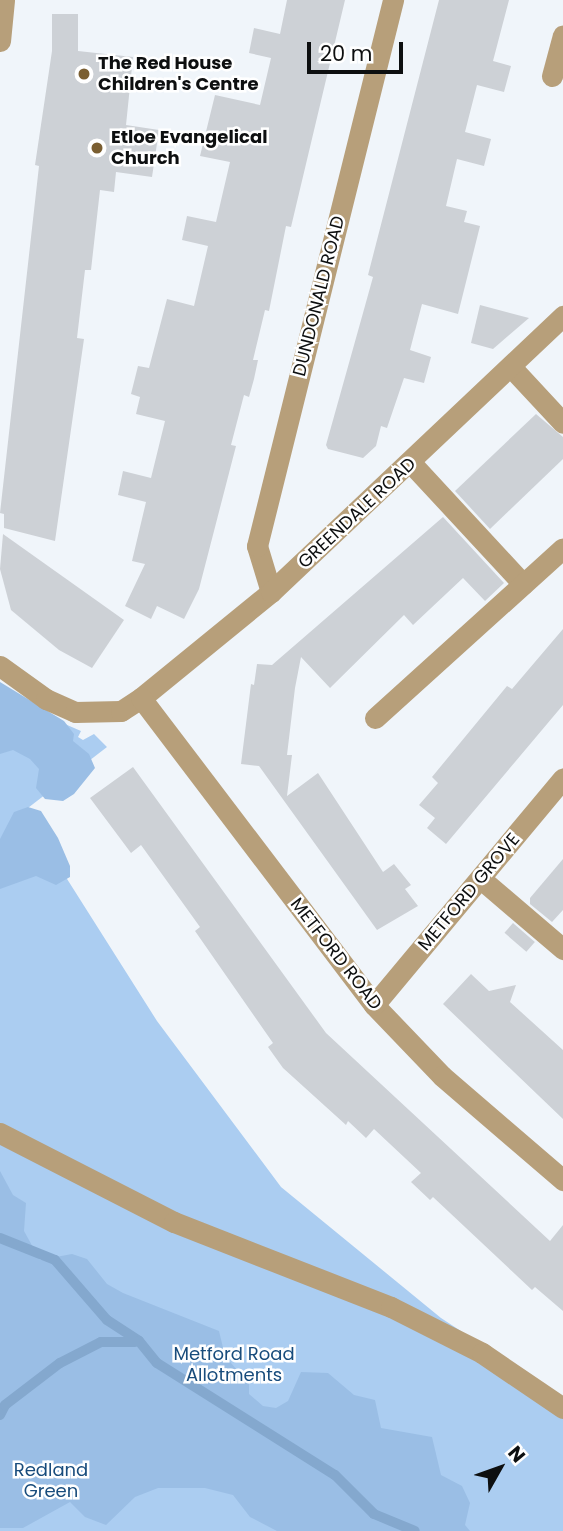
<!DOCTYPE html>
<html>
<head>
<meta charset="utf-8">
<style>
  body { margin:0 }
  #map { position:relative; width:563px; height:1531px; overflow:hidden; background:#f0f5fa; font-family:Poppins,sans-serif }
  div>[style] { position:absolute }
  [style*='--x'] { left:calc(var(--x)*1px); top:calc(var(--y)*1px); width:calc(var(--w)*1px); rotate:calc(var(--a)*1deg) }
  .green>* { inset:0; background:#abcdf1 }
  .forest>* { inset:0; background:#9abee5 }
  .stream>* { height:10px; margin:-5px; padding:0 5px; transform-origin:5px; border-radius:5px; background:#84a8ce }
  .building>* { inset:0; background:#cdd1d6; transform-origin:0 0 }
  .minor>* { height:21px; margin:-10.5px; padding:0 10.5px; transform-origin:10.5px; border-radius:10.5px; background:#b79f7a }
  .dots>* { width:19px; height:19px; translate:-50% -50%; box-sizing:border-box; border:4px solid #fff; border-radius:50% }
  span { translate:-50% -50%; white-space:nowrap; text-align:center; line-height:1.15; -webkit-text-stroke:5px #fff; paint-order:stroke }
  .poi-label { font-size:18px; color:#0d0f10; font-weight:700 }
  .left { translate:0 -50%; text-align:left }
  .street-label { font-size:18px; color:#0d0f10 }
  .park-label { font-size:18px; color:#184c7c }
  .north { position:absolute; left:465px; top:1433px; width:70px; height:70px; -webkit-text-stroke:5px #fff; paint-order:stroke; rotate:50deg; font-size:19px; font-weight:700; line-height:28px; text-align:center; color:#0d0f10 }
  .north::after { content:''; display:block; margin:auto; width:24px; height:32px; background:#0d0f10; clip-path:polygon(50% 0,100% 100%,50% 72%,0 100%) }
  .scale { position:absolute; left:307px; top:42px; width:96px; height:32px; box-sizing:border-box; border:4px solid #0d0f10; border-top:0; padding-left:9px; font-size:21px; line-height:24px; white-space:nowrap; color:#0d0f10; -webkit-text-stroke:5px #fff; paint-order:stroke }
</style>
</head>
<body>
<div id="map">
  <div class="green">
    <div style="clip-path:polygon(0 696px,81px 731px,78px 737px,83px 740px,94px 734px,107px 747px,24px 811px,157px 1021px,281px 1187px,441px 1318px,563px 1398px,563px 1531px,0 1531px)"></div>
  </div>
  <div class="forest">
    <div style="clip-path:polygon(0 682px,64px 721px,74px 734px,73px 741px,89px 754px,95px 768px,74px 794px,63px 801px,45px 799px,36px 788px,39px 769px,30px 759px,13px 750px,0 754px)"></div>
    <div style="clip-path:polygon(28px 807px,41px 811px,58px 838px,70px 866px,70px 877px,56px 885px,36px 876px,0 889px,0 839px,14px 812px)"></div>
    <div style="clip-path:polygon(0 1171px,13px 1195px,26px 1203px,24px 1231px,40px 1260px,72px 1254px,87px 1259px,107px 1284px,123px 1293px,219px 1331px,225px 1356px,249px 1384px,249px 1394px,263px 1406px,276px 1408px,288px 1401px,301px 1372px,328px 1373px,354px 1395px,375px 1400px,381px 1428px,432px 1437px,441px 1475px,462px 1486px,470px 1503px,465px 1525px,470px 1531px,277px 1531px,250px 1517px,233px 1495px,205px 1488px,158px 1488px,135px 1497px,106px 1525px,85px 1517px,70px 1502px,23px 1528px,0 1528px)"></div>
  </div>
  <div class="stream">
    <div style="--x:0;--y:1238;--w:59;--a:21.8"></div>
    <div style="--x:55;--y:1260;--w:79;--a:49.1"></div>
    <div style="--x:107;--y:1320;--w:38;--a:33"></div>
    <div style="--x:139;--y:1341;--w:28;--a:51"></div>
    <div style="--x:157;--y:1363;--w:210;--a:32.2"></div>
    <div style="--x:335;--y:1475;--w:55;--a:45"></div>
    <div style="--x:374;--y:1514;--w:44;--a:22.5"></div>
    <div style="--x:0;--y:1415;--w:11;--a:-63"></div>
    <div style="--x:5;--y:1405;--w:69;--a:-37.4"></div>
    <div style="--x:60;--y:1363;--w:46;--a:-27.1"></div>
    <div style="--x:101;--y:1342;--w:34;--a:0"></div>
  </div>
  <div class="building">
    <div style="clip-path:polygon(287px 0,345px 0,291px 227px,286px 226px,269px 311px,265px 310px,253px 360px,258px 360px,254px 379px,249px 397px,244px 395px,231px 445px,236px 446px,199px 589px,184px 619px,157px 606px,151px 619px,125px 606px,145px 564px,132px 561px,146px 502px,118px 495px,123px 471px,151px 478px,165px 421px,136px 414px,140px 397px,131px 394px,138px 366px,149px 368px,167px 299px,194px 306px,208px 246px,182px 240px,187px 216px,216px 222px,230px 162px,200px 156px,215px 95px,260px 105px,271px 58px,249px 53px,254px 28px,280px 34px)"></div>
    <div style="clip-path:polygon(439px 0,509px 0,493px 61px,511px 66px,504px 92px,477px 85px,465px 132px,491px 139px,484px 166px,457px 159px,446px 206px,467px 211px,464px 222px,480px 226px,458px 314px,422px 304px,410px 350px,431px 357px,424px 383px,404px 378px,387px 428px,381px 426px,376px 446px,363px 458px,328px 449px,326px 445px,363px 313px,373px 277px,368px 275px)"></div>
    <div style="clip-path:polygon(52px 14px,78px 14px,78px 51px,133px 57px,126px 125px,159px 130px,152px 177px,116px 172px,114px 192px,100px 190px,91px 270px,85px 270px,77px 338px,84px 339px,55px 541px,4px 528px,4px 514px,0 513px,39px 166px,35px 165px,52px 51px)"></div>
    <div style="clip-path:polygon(480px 305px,529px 318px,493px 349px,471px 343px)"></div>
    <div style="clip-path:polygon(536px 414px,563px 437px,563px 459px,490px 529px,455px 491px)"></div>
    <div style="clip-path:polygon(443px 517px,504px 583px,485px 601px,463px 578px,413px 625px,404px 615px,330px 688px,301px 657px,295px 688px,287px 755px,292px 755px,287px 796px,318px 773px,383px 872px,394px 864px,411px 885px,405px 889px,418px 906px,377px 930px,259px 766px,241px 764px,251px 684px,254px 685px,257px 664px,272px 665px)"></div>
    <div style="clip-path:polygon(3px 534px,124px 620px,92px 668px,59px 650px,11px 610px,0 569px)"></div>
    <div style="clip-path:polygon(563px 629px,563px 705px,446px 844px,427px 828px,435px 818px,419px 805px,438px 783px,432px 777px,507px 686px,512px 689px)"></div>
    <div style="clip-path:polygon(133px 767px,326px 1033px,550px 1241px,563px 1225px,563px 1311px,535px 1287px,532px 1290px,433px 1197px,430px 1200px,411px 1182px,421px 1173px,374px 1129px,366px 1138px,348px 1121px,346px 1125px,283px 1068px,268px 1047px,273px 1043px,195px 931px,200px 927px,141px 845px,131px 853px,90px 798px)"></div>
    <div style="clip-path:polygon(563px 859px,563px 910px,552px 922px,530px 904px,530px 898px)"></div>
    <div style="left:513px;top:923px;width:29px;height:13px;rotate:41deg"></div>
    <div style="clip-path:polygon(471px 974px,489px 991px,516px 985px,510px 1002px,563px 1050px,563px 1119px,443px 1004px)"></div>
  </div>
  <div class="minor">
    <div style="--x:0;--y:41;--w:41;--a:-84.4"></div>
    <div style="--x:552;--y:76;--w:42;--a:-75"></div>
    <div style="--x:511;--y:367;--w:76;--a:47.1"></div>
    <div style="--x:411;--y:463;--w:165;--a:47.2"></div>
    <div style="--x:271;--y:592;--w:48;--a:-106.9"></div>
    <div style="--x:257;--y:546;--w:563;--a:-76.01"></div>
    <div style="--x:0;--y:666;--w:57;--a:35.7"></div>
    <div style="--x:46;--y:699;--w:32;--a:24"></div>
    <div style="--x:75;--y:712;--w:46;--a:-1.2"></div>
    <div style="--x:121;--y:711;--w:24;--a:-33"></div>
    <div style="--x:141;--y:698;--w:168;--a:-39.2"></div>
    <div style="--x:271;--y:592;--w:402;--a:-43.4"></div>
    <div style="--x:141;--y:698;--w:385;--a:52.8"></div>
    <div style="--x:374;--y:1005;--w:98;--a:46.2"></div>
    <div style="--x:442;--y:1076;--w:160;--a:40.7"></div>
    <div style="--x:375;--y:718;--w:253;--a:-42.1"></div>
    <div style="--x:481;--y:879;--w:108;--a:40.5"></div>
    <div style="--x:374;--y:1005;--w:295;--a:-50.2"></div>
    <div style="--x:0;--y:1133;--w:195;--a:27.1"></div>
    <div style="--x:174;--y:1222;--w:233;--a:21.4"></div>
    <div style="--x:391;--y:1307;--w:102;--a:26.8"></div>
    <div style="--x:482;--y:1353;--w:98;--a:34.2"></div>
  </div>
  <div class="dots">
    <div style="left:84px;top:74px;background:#7a5e31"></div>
    <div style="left:97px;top:148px;background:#7a5e31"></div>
  </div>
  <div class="poi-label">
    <span class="left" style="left:98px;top:74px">The Red House<br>Children's Centre</span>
    <span class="left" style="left:111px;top:148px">Etloe Evangelical<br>Church</span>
  </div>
  <div class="street-label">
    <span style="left:319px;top:296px;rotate:-76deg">DUNDONALD ROAD</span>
    <span style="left:357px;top:513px;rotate:-43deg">GREENDALE ROAD</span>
    <span style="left:469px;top:892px;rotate:-50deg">METFORD GROVE</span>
    <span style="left:336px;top:954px;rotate:52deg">METFORD ROAD</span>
  </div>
  <div class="park-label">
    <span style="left:234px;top:1365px">Metford Road<br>Allotments</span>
    <span style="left:51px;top:1481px">Redland<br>Green</span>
  </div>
  <div class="north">N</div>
  <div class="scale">20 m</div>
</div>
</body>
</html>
